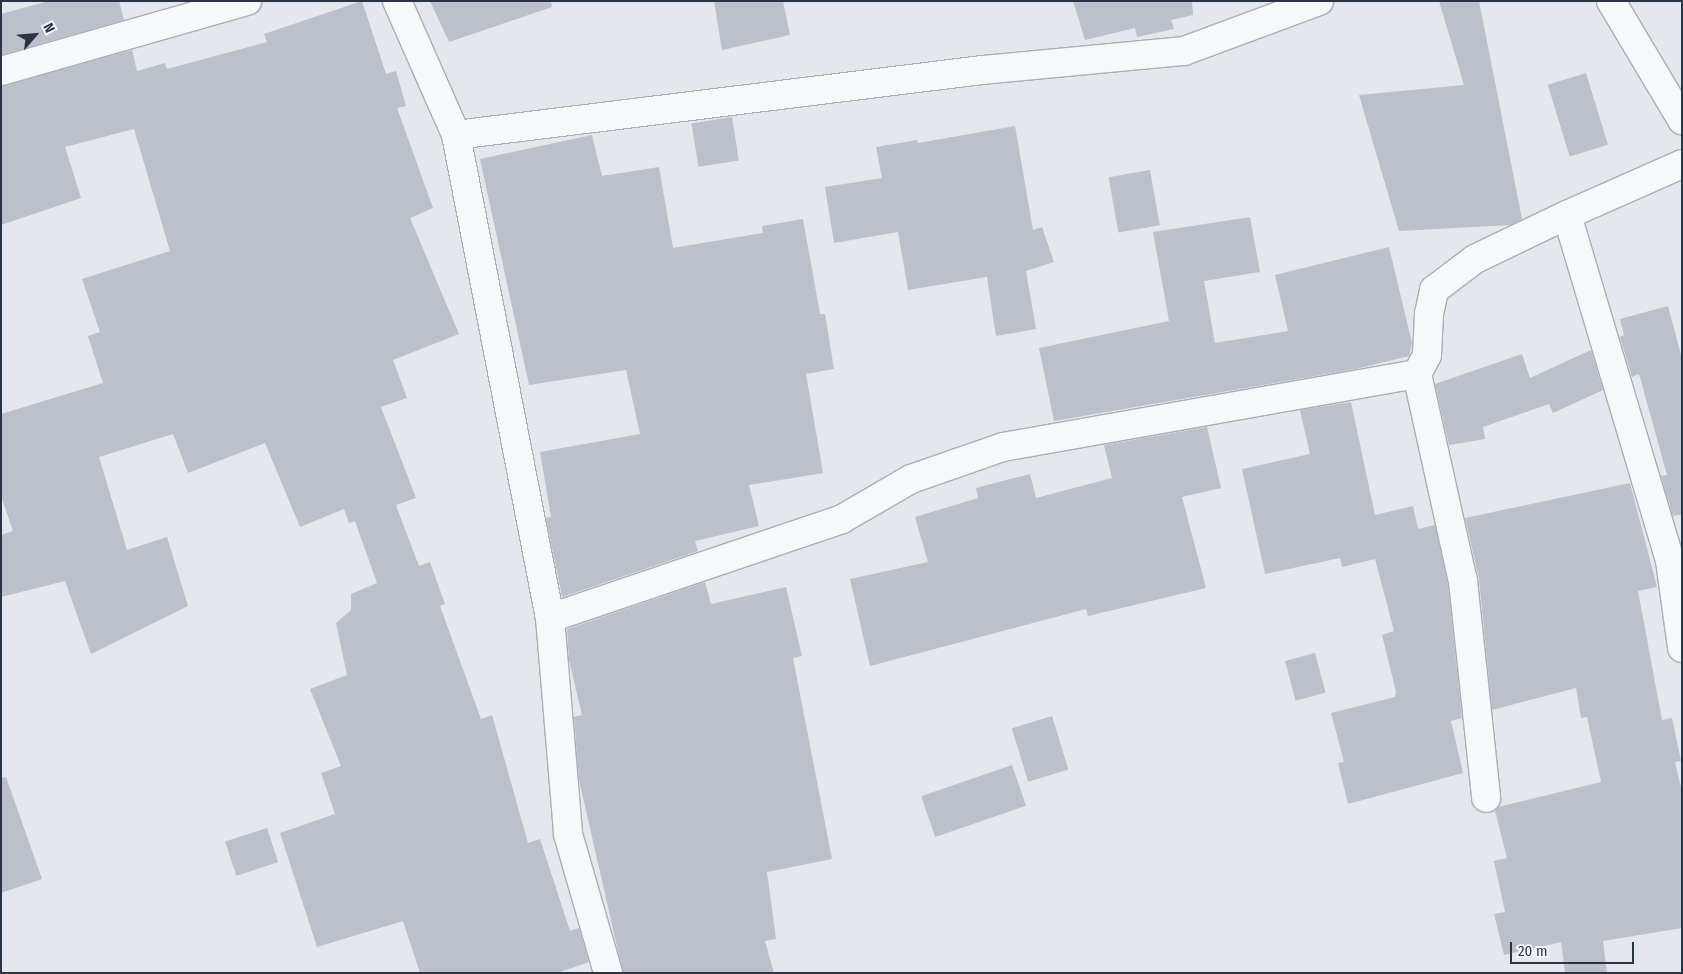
<!DOCTYPE html>
<html>
<head>
<meta charset="utf-8">
<style>
  body { margin:0 }
  #map { position:relative; width:1683px; height:974px; overflow:hidden; background:#e4e7ec; font-family:"Fira Sans Condensed",sans-serif }
  div>[style] { position:absolute }
  [style*='--x'] { left:calc(var(--x)*1px); top:calc(var(--y)*1px); width:calc(var(--w)*1px); rotate:calc(var(--a)*1deg) }
  .building>* { inset:0; background:#bbc0ca; transform-origin:0 0 }
  .roads { filter:drop-shadow(1px 0 #a9aeb7) drop-shadow(-1px 0 #a9aeb7) drop-shadow(0 1px #a9aeb7) drop-shadow(0 -1px #a9aeb7) }
  .street>* { height:28px; margin:-14px; padding:0 14px; transform-origin:14px; border-radius:14px; background:#f7f8fa }
  span { translate:-50% -50%; white-space:nowrap; text-align:center; line-height:1.15; -webkit-text-stroke:4.5px #f4f6f9; paint-order:stroke }
  .frame { position:absolute; inset:0; border:2px solid #2b3445; pointer-events:none }
  .north { position:absolute; left:10px; top:10px; width:50px; height:50px; -webkit-text-stroke:4px #f4f6f9; paint-order:stroke; rotate:63deg; font-size:14px; font-weight:700; line-height:20px; text-align:center; color:#2b3445 }
  .north::after { content:''; display:block; margin:auto; width:18px; height:22px; background:#2b3445; clip-path:polygon(50% 0,100% 100%,50% 72%,0 100%) }
  .scale { position:absolute; left:1510px; top:942px; width:124px; height:22px; box-sizing:border-box; border:2px solid #2b3445; border-top:0; padding-left:6px; font-size:15px; line-height:18px; white-space:nowrap; color:#2b3445; -webkit-text-stroke:4px #f4f6f9; paint-order:stroke }
</style>
</head>
<body>
<div id="map">
  <div class="building">
    <div style="clip-path:polygon(49px 1px,119px 1px,124px 20px,1px 55px,1px 14px)"></div>
    <div style="clip-path:polygon(362px 1px,386px 74px,396px 71px,406px 106px,397px 108px,433px 208px,410px 218px,459px 334px,393px 360px,407px 398px,381px 407px,416px 498px,396px 505px,419px 566px,430px 562px,445px 604px,440px 606px,481px 719px,492px 715px,528px 843px,540px 839px,570px 931px,579px 928px,589px 962px,557px 973px,420px 973px,403px 921px,317px 947px,280px 833px,335px 814px,321px 773px,341px 766px,310px 689px,347px 675px,336px 623px,351px 610px,351px 594px,377px 583px,355px 521px,349px 523px,344px 509px,300px 527px,265px 443px,188px 473px,173px 434px,99px 457px,127px 550px,167px 537px,188px 606px,91px 654px,65px 581px,1px 597px,1px 535px,13px 531px,1px 496px,1px 414px,103px 383px,88px 336px,100px 332px,82px 279px,170px 251px,134px 129px,65px 147px,81px 198px,1px 225px,1px 86px,132px 50px,137px 71px,165px 63px,167px 69px,267px 42px,264px 34px)"></div>
    <div style="clip-path:polygon(430px 1px,551px 1px,552px 7px,449px 42px)"></div>
    <div style="clip-path:polygon(714px 1px,783px 1px,790px 35px,722px 50px)"></div>
    <div style="clip-path:polygon(1073px 1px,1192px 1px,1193px 15px,1171px 20px,1174px 29px,1137px 37px,1135px 28px,1085px 40px)"></div>
    <div style="clip-path:polygon(1439px 1px,1479px 1px,1522px 219px,1511px 225px,1399px 231px,1359px 95px,1464px 85px)"></div>
    <div style="left:1586px;top:73px;width:75px;height:40px;rotate:73deg"></div>
    <div style="left:732px;top:117px;width:44px;height:41px;rotate:81deg"></div>
    <div style="clip-path:polygon(1015px 126px,1033px 230px,1042px 227px,1054px 262px,1026px 271px,1036px 329px,996px 336px,987px 277px,908px 290px,898px 232px,834px 243px,825px 187px,882px 178px,876px 147px,917px 140px,918px 143px)"></div>
    <div style="clip-path:polygon(592px 135px,602px 176px,659px 167px,673px 248px,763px 233px,762px 226px,803px 219px,820px 314px,825px 314px,834px 369px,806px 374px,823px 473px,749px 485px,759px 526px,695px 541px,698px 551px,562px 597px,546px 518px,551px 517px,540px 452px,640px 434px,626px 370px,529px 385px,480px 159px)"></div>
    <div style="left:1150px;top:170px;width:56px;height:42px;rotate:80deg"></div>
    <div style="clip-path:polygon(1250px 217px,1260px 272px,1204px 281px,1215px 343px,1288px 331px,1275px 275px,1389px 247px,1412px 343px,1409px 356px,1356px 369px,1054px 421px,1039px 348px,1169px 321px,1153px 232px)"></div>
    <div style="clip-path:polygon(1668px 306px,1682px 359px,1682px 514px,1673px 516px,1661px 476px,1667px 475px,1639px 374px,1632px 377px,1620px 337px,1624px 335px,1620px 319px)"></div>
    <div style="clip-path:polygon(1591px 350px,1603px 390px,1553px 413px,1549px 404px,1483px 427px,1485px 439px,1449px 445px,1435px 384px,1522px 354px,1530px 378px)"></div>
    <div style="clip-path:polygon(1351px 402px,1375px 515px,1413px 506px,1418px 529px,1435px 525px,1448px 584px,1462px 718px,1451px 721px,1463px 773px,1348px 804px,1338px 763px,1344px 762px,1331px 713px,1395px 697px,1396px 692px,1382px 635px,1394px 631px,1375px 559px,1342px 567px,1340px 558px,1265px 574px,1242px 469px,1310px 454px,1300px 410px)"></div>
    <div style="clip-path:polygon(1207px 427px,1221px 488px,1182px 497px,1206px 588px,1088px 616px,1086px 609px,870px 666px,850px 579px,928px 562px,915px 517px,978px 498px,976px 488px,1030px 474px,1036px 498px,1112px 478px,1104px 445px)"></div>
    <div style="clip-path:polygon(1630px 483px,1657px 587px,1638px 591px,1662px 720px,1672px 718px,1681px 761px,1675px 762px,1682px 791px,1682px 928px,1603px 941px,1607px 973px,1565px 973px,1561px 942px,1504px 955px,1494px 914px,1505px 912px,1494px 861px,1507px 858px,1495px 811px,1498px 807px,1601px 782px,1587px 717px,1581px 718px,1576px 688px,1492px 710px,1479px 579px,1465px 518px)"></div>
    <div style="clip-path:polygon(705px 582px,711px 604px,786px 587px,802px 656px,793px 658px,832px 859px,767px 872px,776px 939px,765px 941px,774px 973px,623px 973px,579px 780px,574px 717px,582px 715px,569px 660px,567px 629px)"></div>
    <div style="left:1315px;top:653px;width:41px;height:31px;rotate:75deg"></div>
    <div style="left:1052px;top:716px;width:56px;height:42px;rotate:73deg"></div>
    <div style="left:1012px;top:765px;width:43px;height:96px;rotate:71deg"></div>
    <div style="clip-path:polygon(6px 777px,42px 879px,1px 893px,1px 778px)"></div>
    <div style="left:267px;top:828px;width:36px;height:44px;rotate:72deg"></div>
  </div>
  <div class="roads">
    <div class="street">
      <div style="--x:397;--y:1;--w:146;--a:66.2"></div>
      <div style="--x:456;--y:135;--w:492;--a:79"></div>
      <div style="--x:550;--y:618;--w:217;--a:85.2"></div>
      <div style="--x:568;--y:834;--w:145;--a:73.9"></div>
      <div style="--x:1611;--y:1;--w:139;--a:59.2"></div>
      <div style="--x:1;--y:71;--w:256;--a:-15.9"></div>
      <div style="--x:456;--y:135;--w:530;--a:-7.04"></div>
      <div style="--x:982;--y:70;--w:203;--a:-5.4"></div>
      <div style="--x:1184;--y:51;--w:144;--a:-20.3"></div>
      <div style="--x:1682;--y:164;--w:126;--a:156.1"></div>
      <div style="--x:1567;--y:215;--w:361;--a:73.4"></div>
      <div style="--x:1670;--y:561;--w:88;--a:82.1"></div>
      <div style="--x:1417;--y:374;--w:212;--a:77.5"></div>
      <div style="--x:1463;--y:581;--w:218;--a:83.9"></div>
      <div style="--x:550;--y:618;--w:308;--a:-18.7"></div>
      <div style="--x:842;--y:519;--w:80;--a:-30.1"></div>
      <div style="--x:911;--y:479;--w:97;--a:-19.2"></div>
      <div style="--x:1003;--y:447;--w:420;--a:-10"></div>
      <div style="--x:1417;--y:374;--w:21;--a:-62"></div>
      <div style="--x:1427;--y:355;--w:41;--a:-87.2"></div>
      <div style="--x:1429;--y:314;--w:25;--a:-78"></div>
      <div style="--x:1434;--y:290;--w:51;--a:-37.1"></div>
      <div style="--x:1475;--y:259;--w:102;--a:-25.6"></div>
    </div>
  </div>
  <div class="frame"></div>
  <div class="north">N</div>
  <div class="scale">20 m</div>
</div>
</body>
</html>
